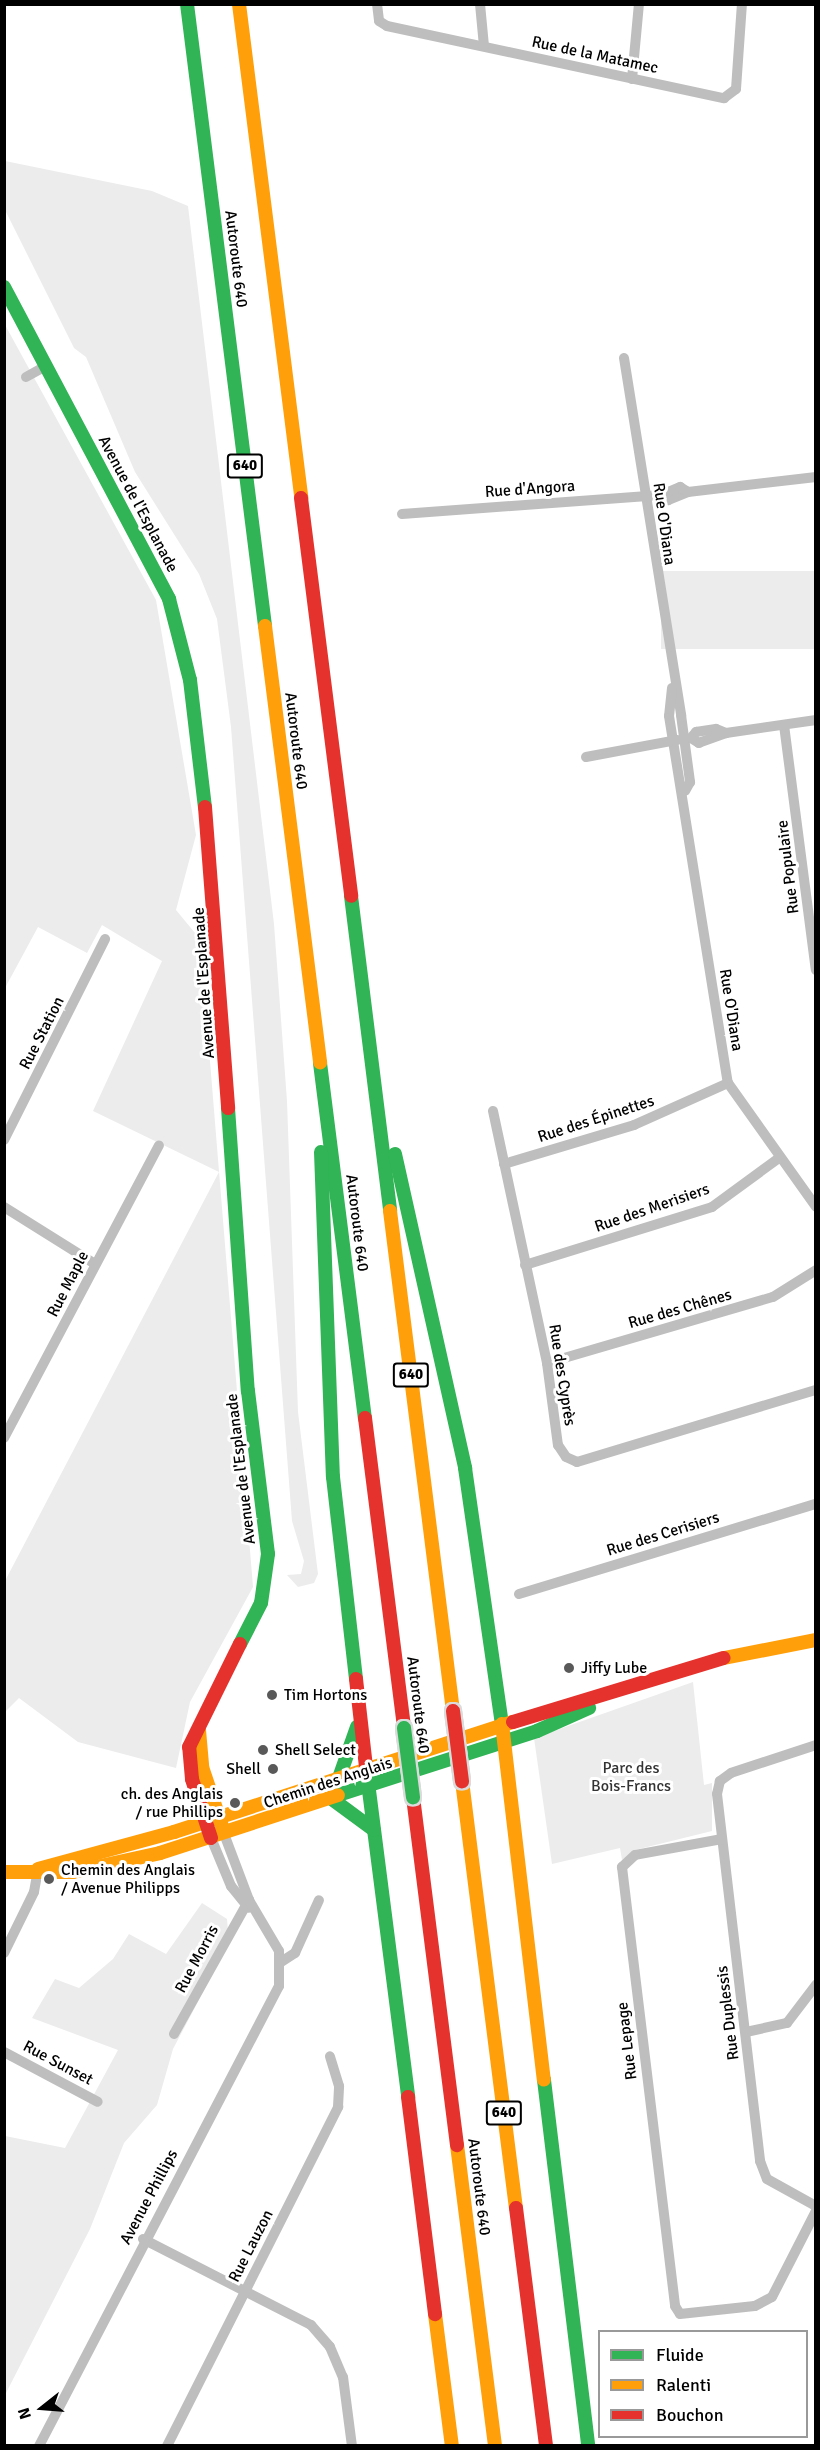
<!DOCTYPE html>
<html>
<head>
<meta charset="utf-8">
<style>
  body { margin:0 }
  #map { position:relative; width:820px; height:2450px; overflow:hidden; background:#fff; font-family:Signika,sans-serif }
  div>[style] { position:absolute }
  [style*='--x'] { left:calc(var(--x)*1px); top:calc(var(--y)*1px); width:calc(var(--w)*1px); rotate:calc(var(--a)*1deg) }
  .green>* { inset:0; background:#ececec; transform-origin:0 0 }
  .street>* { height:10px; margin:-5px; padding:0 5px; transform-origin:5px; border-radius:5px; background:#bebebe }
  .fast>* { height:14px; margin:-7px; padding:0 7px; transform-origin:7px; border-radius:7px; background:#30b455 }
  .slow>* { height:14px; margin:-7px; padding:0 7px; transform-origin:7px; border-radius:7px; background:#ff9f0a }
  .jam>* { height:14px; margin:-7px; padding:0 7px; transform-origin:7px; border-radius:7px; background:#e5322d }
  .bridges { filter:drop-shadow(2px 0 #dbdbdb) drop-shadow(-2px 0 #dbdbdb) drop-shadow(0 2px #dbdbdb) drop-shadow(0 -2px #dbdbdb) }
  .fast-bridge>* { height:14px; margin:-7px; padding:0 7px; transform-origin:7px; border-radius:7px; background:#30b455 }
  .jam-bridge>* { height:14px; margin:-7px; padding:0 7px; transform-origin:7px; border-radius:7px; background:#e5322d }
  .dots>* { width:16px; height:16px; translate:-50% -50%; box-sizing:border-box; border:3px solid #fff; border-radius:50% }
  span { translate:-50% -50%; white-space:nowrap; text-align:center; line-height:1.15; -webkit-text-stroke:6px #fff; paint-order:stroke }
  .shield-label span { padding:2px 4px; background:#fff; border:2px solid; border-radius:4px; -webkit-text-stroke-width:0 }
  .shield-label { font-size:15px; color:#000; font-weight:700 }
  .street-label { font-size:16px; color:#000 }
  .poi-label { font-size:16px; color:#000 }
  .left { translate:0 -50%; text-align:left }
  .right { translate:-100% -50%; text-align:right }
  .park-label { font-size:16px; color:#333 }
  .frame { position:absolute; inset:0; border:6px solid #000; pointer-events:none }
  .legend { position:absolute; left:598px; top:2330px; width:210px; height:108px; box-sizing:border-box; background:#fff; border:2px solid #999; margin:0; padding:8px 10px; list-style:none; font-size:18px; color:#000 }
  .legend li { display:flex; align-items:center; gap:12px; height:30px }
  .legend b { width:30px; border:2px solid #999 }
  .north { position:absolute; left:12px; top:2378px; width:60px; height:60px; -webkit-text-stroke:4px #fff; paint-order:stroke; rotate:253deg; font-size:16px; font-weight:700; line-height:24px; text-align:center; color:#000 }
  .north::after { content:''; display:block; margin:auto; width:21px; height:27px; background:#000; clip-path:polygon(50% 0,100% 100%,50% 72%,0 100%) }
</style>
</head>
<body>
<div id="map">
  <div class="green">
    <div style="clip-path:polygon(5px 161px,152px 191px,188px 206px,274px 924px,287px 1101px,298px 1412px,318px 1574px,314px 1583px,298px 1587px,287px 1575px,301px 1574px,304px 1561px,292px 1521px,231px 727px,217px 619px,199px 574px,135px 472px,86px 357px,74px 348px,5px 210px)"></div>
    <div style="clip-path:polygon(4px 323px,156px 600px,196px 835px,176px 910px,200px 939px,253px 1587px,190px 1702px,176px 1768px,78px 1742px,19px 1698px,5px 1712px,5px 1581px,219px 1172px,93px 1111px,162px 961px,102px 925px,87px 953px,38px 927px,5px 988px)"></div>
    <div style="left:815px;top:571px;width:78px;height:154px;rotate:90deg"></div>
    <div style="clip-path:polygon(693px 1682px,704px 1785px,712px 1783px,712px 1831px,635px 1850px,622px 1860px,620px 1848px,552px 1864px,534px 1738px)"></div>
    <div style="clip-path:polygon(202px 1903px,227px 1919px,229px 1943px,173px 2049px,157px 2105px,124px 2143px,90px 2229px,5px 2395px,5px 2136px,65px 2148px,118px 2050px,32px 2018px,55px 1979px,79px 1988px,113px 1959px,129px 1934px,166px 1954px)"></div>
  </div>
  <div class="street">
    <div style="--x:377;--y:4;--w:17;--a:83"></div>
    <div style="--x:379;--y:21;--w:9;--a:32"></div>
    <div style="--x:387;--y:26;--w:345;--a:12.1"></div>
    <div style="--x:724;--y:98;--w:15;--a:-37"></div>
    <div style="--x:736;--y:89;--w:85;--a:-86"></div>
    <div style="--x:480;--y:4;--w:42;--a:84.6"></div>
    <div style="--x:632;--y:79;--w:75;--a:-84.7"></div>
    <div style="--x:624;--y:358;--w:362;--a:80.9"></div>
    <div style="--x:681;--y:715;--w:68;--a:82.3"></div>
    <div style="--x:690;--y:782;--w:10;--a:119"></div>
    <div style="--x:26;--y:377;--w:23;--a:-29"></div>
    <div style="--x:661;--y:495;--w:9;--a:36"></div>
    <div style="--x:668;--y:500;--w:22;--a:-22"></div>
    <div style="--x:688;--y:492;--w:129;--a:-6.7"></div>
    <div style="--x:402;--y:514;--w:260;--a:-4.2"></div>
    <div style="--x:661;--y:495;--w:21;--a:-23"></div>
    <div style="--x:680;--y:487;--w:9;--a:32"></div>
    <div style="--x:672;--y:688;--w:28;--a:96"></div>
    <div style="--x:669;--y:716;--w:372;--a:80.9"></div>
    <div style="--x:728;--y:1083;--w:152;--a:54.6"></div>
    <div style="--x:784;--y:725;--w:247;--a:82.6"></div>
    <div style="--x:726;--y:733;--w:29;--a:160"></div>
    <div style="--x:699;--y:743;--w:9;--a:-148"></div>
    <div style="--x:691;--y:738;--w:8;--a:-50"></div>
    <div style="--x:696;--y:732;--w:20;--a:-9"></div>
    <div style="--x:716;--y:729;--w:11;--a:22"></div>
    <div style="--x:726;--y:733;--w:91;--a:-8.2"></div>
    <div style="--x:586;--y:757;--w:93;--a:-10.6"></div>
    <div style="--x:493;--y:1111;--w:258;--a:77.9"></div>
    <div style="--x:547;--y:1363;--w:83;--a:82.4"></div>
    <div style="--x:558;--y:1445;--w:14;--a:56"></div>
    <div style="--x:566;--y:1457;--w:12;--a:24"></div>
    <div style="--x:577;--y:1462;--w:250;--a:-16.8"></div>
    <div style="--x:4;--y:1140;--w:225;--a:-63.3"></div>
    <div style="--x:504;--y:1164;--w:136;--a:-16.7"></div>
    <div style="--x:634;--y:1125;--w:103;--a:-24.1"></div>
    <div style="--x:4;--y:1207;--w:107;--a:32.1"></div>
    <div style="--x:525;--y:1265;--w:196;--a:-17.2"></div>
    <div style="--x:712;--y:1207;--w:83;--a:-36.2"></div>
    <div style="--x:547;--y:1363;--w:235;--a:-16.3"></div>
    <div style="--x:773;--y:1297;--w:51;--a:-32.1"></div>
    <div style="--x:4;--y:1438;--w:331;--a:-62.1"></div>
    <div style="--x:519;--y:1594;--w:310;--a:-16.9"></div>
    <div style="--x:816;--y:1745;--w:89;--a:161.8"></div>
    <div style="--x:731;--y:1773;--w:14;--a:144"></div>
    <div style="--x:720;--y:1781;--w:13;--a:103"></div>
    <div style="--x:717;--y:1794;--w:370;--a:83.3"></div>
    <div style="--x:760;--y:2161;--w:19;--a:69"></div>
    <div style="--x:767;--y:2179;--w:56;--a:28.9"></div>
    <div style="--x:211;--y:1838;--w:52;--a:67.4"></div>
    <div style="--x:231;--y:1886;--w:28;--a:51"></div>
    <div style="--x:722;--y:1839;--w:88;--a:169.6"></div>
    <div style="--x:635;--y:1855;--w:18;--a:137"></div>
    <div style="--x:622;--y:1867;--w:442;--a:83.1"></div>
    <div style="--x:675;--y:2306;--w:9;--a:58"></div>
    <div style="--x:680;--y:2314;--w:75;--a:-6.1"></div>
    <div style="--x:755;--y:2306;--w:19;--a:-28"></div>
    <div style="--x:772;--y:2297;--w:97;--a:-62.9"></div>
    <div style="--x:4;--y:1953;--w:68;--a:-63.8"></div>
    <div style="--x:34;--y:1892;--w:23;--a:-80"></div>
    <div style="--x:281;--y:1962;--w:17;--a:-33"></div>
    <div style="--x:295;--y:1953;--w:58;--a:-65.6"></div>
    <div style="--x:746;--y:2032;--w:42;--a:-12.4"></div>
    <div style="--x:787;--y:2023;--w:48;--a:-52.7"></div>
    <div style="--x:174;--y:2034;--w:154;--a:-60.8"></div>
    <div style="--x:4;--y:2052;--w:106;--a:28"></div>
    <div style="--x:143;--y:2239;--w:189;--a:27.1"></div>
    <div style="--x:311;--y:2325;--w:29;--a:49"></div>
    <div style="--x:330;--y:2347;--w:33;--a:67"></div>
    <div style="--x:343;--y:2377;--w:70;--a:82.6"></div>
    <div style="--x:39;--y:2446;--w:519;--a:-62.45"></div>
    <div style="--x:279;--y:1986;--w:35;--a:-90"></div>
    <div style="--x:279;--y:1951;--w:59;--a:-120.5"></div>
    <div style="--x:249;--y:1900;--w:71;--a:-110.7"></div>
    <div style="--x:167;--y:2446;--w:380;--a:-63.2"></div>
    <div style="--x:338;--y:2107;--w:21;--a:-87"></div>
    <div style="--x:339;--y:2086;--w:31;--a:-107"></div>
  </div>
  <div class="fast">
    <div style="--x:187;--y:4;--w:627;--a:82.85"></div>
    <div style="--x:4;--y:287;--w:353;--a:62.1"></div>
    <div style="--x:169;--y:599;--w:84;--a:75.5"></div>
    <div style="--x:190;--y:680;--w:128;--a:83.3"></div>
    <div style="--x:351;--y:896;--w:317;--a:82.9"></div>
    <div style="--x:320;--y:1063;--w:358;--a:82.8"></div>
    <div style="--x:228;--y:1108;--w:284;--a:86"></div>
    <div style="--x:248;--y:1391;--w:164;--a:83"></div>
    <div style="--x:268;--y:1554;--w:49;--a:98.1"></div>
    <div style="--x:261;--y:1603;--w:46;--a:117.1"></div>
    <div style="--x:321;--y:1152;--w:325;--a:87.9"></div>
    <div style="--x:333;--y:1477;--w:203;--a:83.5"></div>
    <div style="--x:395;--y:1154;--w:322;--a:77.4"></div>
    <div style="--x:465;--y:1468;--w:259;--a:81.8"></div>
    <div style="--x:366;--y:1767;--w:333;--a:82.7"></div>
    <div style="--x:340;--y:1775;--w:51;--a:-70.5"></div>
    <div style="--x:338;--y:1795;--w:209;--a:-17.8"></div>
    <div style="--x:537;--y:1731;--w:57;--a:-23.9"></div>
    <div style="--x:332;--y:1799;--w:52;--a:36.4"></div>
    <div style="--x:544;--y:2080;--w:369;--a:83.1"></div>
  </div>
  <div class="slow">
    <div style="--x:239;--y:4;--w:498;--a:82.8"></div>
    <div style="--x:265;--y:626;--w:440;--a:82.8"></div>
    <div style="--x:390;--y:1211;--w:504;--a:82.82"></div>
    <div style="--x:724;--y:1658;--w:94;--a:-11.1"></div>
    <div style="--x:502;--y:1724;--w:358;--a:83.3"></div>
    <div style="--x:199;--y:1730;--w:37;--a:85"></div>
    <div style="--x:202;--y:1767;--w:62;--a:71.3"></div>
    <div style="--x:462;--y:1781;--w:430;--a:82.8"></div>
    <div style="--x:38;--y:1869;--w:141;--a:-15.2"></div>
    <div style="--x:174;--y:1832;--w:356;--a:-18"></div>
    <div style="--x:4;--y:1872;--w:69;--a:0"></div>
    <div style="--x:73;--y:1872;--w:89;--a:-12.3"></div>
    <div style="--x:160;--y:1853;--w:187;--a:-18"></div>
    <div style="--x:457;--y:2145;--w:303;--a:82.8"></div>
    <div style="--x:435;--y:2314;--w:133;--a:82.7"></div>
  </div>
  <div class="jam">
    <div style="--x:301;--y:498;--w:401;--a:82.8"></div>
    <div style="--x:205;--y:807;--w:302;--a:85.6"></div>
    <div style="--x:365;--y:1418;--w:312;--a:82.8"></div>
    <div style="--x:356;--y:1679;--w:89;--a:83.5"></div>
    <div style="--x:513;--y:1722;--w:220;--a:-16.9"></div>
    <div style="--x:413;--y:1797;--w:351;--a:82.8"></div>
    <div style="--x:211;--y:1838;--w:62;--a:-107.9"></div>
    <div style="--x:192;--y:1779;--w:32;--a:-95"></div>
    <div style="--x:189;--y:1747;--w:115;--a:-63.7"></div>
    <div style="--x:408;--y:2097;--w:219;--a:82.9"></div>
    <div style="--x:516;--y:2208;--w:240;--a:82.8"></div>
  </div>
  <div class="bridges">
    <div class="fast-bridge">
      <div style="--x:404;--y:1728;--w:70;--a:82.6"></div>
    </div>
    <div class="jam-bridge">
      <div style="--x:453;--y:1711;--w:71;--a:82.7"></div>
    </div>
  </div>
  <div class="dots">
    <div style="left:569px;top:1668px;background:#595959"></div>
    <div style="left:272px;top:1695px;background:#595959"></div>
    <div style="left:263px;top:1750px;background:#595959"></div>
    <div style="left:273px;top:1769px;background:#595959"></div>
    <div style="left:235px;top:1803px;background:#595959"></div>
    <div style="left:49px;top:1879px;background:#595959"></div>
  </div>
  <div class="shield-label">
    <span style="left:245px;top:466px">640</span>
    <span style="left:411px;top:1375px">640</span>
    <span style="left:504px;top:2113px">640</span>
  </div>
  <div class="street-label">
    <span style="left:595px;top:55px;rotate:12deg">Rue de la Matamec</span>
    <span style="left:236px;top:259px;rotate:83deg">Autoroute 640</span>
    <span style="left:530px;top:489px;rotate:-4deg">Rue d'Angora</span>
    <span style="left:138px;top:504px;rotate:62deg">Avenue de l'Esplanade</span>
    <span style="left:664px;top:524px;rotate:82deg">Rue O'Diana</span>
    <span style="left:296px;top:741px;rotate:83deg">Autoroute 640</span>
    <span style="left:788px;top:867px;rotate:-97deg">Rue Populaire</span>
    <span style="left:204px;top:983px;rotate:-94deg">Avenue de l'Esplanade</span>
    <span style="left:731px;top:1010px;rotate:81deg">Rue O'Diana</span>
    <span style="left:42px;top:1033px;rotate:-63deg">Rue Station</span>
    <span style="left:596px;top:1119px;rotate:-18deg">Rue des Épinettes</span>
    <span style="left:652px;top:1208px;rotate:-19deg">Rue des Merisiers</span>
    <span style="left:357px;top:1223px;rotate:83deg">Autoroute 640</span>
    <span style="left:68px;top:1284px;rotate:-63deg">Rue Maple</span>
    <span style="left:680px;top:1309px;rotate:-16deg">Rue des Chênes</span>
    <span style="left:562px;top:1375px;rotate:81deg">Rue des Cyprès</span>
    <span style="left:241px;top:1469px;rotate:-97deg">Avenue de l'Esplanade</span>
    <span style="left:663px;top:1534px;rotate:-17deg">Rue des Cerisiers</span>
    <span style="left:418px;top:1705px;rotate:83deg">Autoroute 640</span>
    <span style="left:328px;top:1783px;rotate:-18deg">Chemin des Anglais</span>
    <span style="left:197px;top:1959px;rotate:-62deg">Rue Morris</span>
    <span style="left:728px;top:2013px;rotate:-97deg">Rue Duplessis</span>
    <span style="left:627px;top:2041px;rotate:-97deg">Rue Lepage</span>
    <span style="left:58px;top:2063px;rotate:28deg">Rue Sunset</span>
    <span style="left:479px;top:2187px;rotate:83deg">Autoroute 640</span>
    <span style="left:149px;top:2197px;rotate:-62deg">Avenue Phillips</span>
    <span style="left:251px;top:2246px;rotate:-63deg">Rue Lauzon</span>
  </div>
  <div class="poi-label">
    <span class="left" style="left:581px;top:1668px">Jiffy Lube</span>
    <span class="left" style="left:284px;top:1695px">Tim Hortons</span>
    <span class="left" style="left:275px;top:1750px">Shell Select</span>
    <span class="right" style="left:261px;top:1769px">Shell</span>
    <span class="right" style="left:223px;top:1803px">ch. des Anglais<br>/ rue Phillips</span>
    <span class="left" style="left:61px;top:1879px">Chemin des Anglais<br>/ Avenue Philipps</span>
  </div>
  <div class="park-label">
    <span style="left:631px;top:1777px">Parc des<br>Bois-Francs</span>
  </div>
  <div class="frame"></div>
  <ul class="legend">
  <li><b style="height:8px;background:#30b455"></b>Fluide</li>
  <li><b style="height:8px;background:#ff9f0a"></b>Ralenti</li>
  <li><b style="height:8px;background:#e5322d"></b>Bouchon</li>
  </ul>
  <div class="north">N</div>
</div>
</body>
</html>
